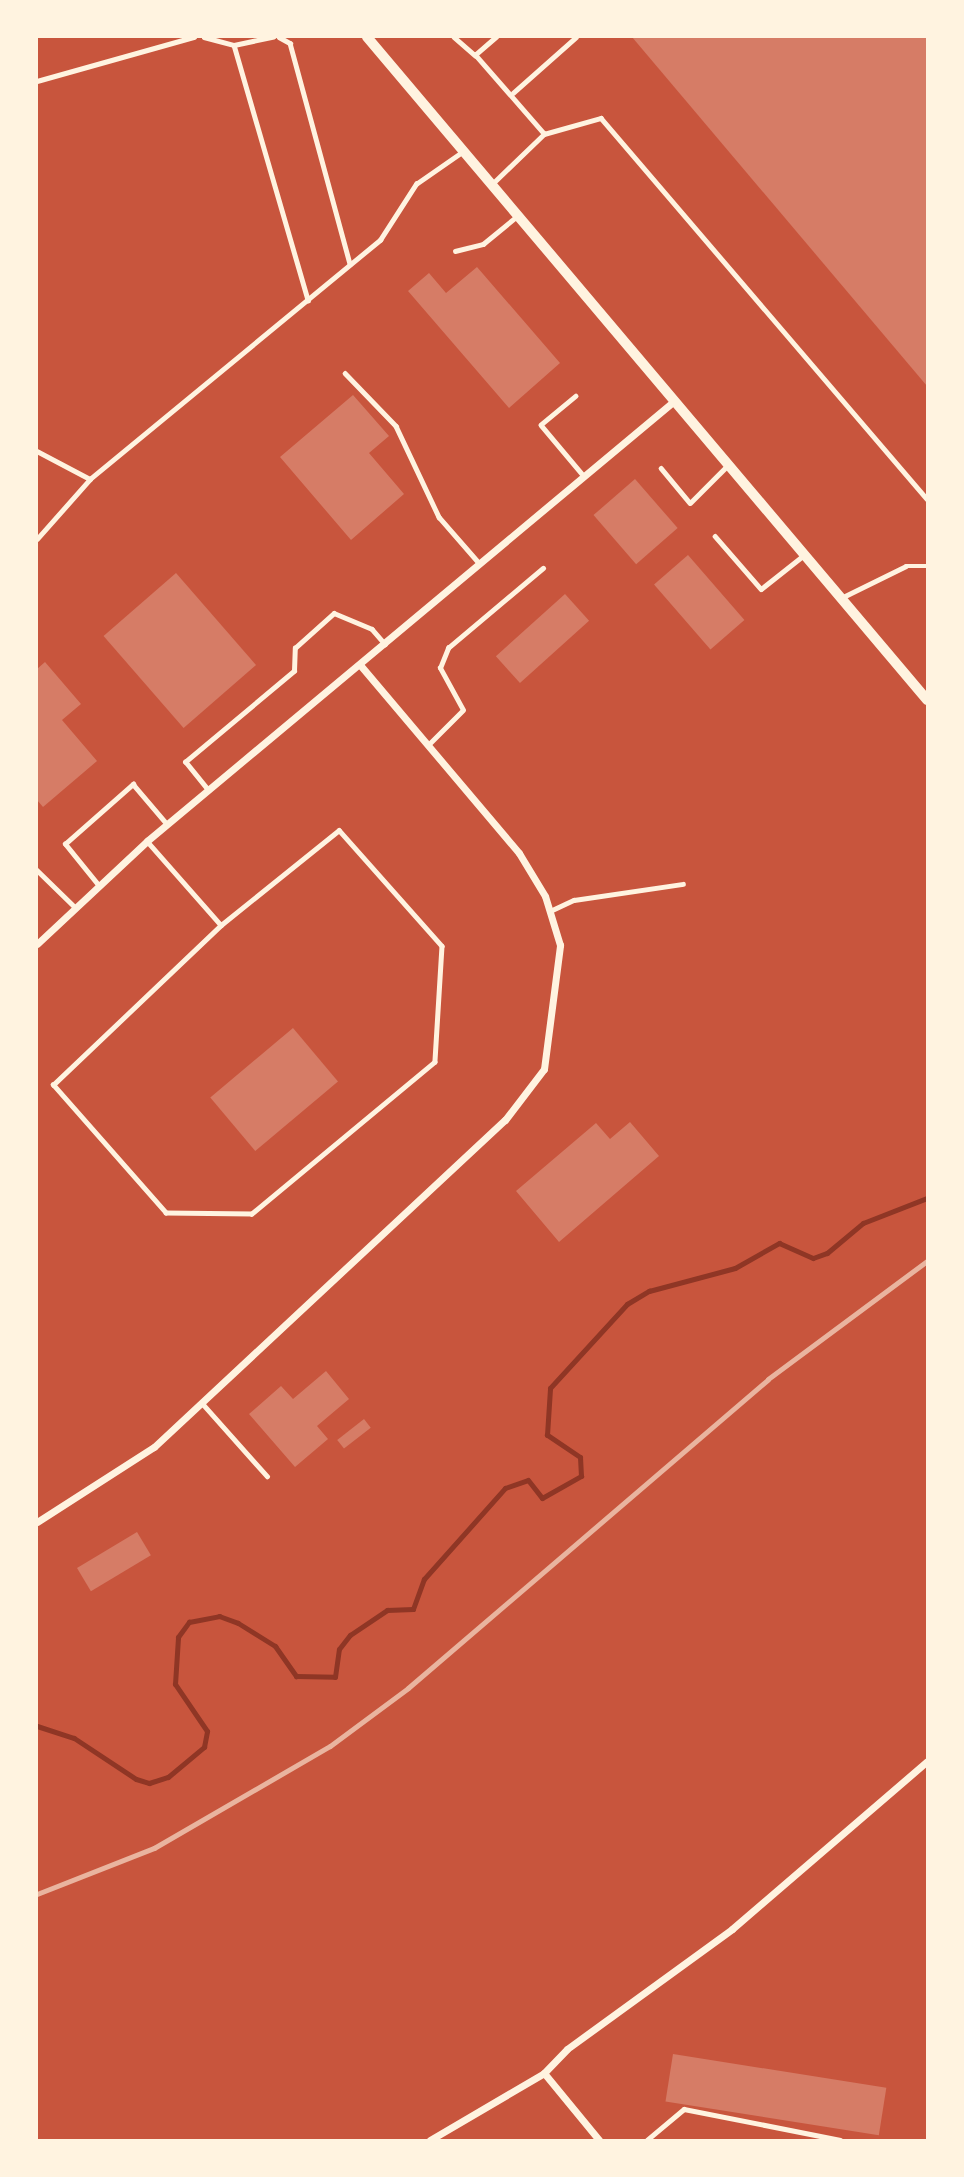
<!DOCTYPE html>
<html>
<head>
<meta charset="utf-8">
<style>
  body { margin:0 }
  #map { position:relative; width:964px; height:2177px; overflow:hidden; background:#c8553d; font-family:Mulish,sans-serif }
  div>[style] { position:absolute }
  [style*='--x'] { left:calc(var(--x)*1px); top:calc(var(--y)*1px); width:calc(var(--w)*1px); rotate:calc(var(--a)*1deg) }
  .stream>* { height:5px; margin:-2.5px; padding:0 2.5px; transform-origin:2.5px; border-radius:2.5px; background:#8f3625 }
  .building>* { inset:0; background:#d67c66; transform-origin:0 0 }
  .service>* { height:4.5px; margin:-2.25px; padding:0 2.25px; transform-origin:2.25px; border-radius:2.25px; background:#fff3e0 }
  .minor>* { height:7px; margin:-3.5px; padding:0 3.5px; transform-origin:3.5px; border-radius:3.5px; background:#fff3e0 }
  .tertiary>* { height:10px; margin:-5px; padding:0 5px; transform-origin:5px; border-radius:5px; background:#fff3e0 }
  .rail>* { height:5px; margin:-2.5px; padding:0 2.5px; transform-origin:2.5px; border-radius:2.5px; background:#e9b49f }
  span { translate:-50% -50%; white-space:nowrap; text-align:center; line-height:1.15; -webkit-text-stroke:7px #fff3e0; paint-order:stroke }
  .frame { position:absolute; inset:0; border:38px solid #fff3e0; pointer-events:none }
</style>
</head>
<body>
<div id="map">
  <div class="stream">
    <div style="--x:37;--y:1726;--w:39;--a:18"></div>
    <div style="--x:74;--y:1738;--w:74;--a:33.5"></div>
    <div style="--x:136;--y:1779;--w:14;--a:17"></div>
    <div style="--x:149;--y:1783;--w:20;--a:-18"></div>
    <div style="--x:168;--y:1777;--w:47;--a:-39.8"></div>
    <div style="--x:204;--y:1747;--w:16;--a:-79"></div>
    <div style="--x:207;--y:1731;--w:57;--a:-124.2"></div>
    <div style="--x:175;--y:1684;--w:47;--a:-86.3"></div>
    <div style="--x:178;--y:1637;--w:19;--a:-54"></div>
    <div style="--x:189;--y:1622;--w:31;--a:-11"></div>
    <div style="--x:219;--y:1616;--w:20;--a:20"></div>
    <div style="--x:238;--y:1623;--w:44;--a:31.9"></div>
    <div style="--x:275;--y:1646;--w:37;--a:55"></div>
    <div style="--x:296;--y:1676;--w:39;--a:1"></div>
    <div style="--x:335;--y:1677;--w:28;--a:-82"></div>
    <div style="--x:339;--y:1649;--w:18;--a:-52"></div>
    <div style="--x:350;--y:1635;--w:45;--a:-34"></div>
    <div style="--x:387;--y:1610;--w:26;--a:-2"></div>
    <div style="--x:413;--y:1609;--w:32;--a:-70"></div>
    <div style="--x:424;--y:1579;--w:122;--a:-48.3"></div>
    <div style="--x:505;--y:1488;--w:24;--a:-19"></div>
    <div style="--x:528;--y:1480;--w:23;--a:52"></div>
    <div style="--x:542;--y:1498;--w:45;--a:-29.4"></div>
    <div style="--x:581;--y:1476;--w:19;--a:-93"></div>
    <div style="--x:580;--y:1457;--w:40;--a:-146"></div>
    <div style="--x:547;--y:1435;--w:47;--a:-86.3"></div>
    <div style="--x:550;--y:1388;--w:114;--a:-47.5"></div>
    <div style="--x:627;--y:1304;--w:26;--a:-31"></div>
    <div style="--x:649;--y:1291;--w:89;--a:-15"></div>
    <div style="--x:735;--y:1268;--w:51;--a:-29.6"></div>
    <div style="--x:779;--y:1243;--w:37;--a:24"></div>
    <div style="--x:813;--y:1258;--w:15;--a:-20"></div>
    <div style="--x:827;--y:1253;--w:47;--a:-39.8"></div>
    <div style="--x:863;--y:1223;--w:69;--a:-21.3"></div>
  </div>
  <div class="building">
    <div style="clip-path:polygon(632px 37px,927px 37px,927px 386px)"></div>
    <div style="clip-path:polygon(477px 267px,560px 363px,509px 408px,408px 291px,429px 273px,446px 293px)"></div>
    <div style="clip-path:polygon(353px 395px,389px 436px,369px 453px,404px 494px,351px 540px,280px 457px)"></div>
    <div style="left:635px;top:479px;width:65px;height:55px;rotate:49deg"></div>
    <div style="left:688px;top:555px;width:86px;height:45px;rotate:49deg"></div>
    <div style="left:176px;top:573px;width:122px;height:96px;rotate:49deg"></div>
    <div style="left:565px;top:594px;width:36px;height:93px;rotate:48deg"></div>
    <div style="clip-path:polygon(45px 662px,81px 704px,62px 720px,97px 761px,43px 807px,37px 800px,37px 669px)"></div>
    <div style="left:293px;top:1028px;width:70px;height:108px;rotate:50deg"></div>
    <div style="clip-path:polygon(630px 1122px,659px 1156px,559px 1242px,516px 1191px,596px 1123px,610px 1139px)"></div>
    <div style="clip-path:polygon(326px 1371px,349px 1399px,317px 1426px,328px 1439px,295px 1467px,249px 1414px,281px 1386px,293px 1399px)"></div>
    <div style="left:364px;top:1419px;width:11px;height:34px;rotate:52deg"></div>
    <div style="left:137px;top:1532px;width:27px;height:70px;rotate:59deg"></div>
    <div style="left:673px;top:2054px;width:216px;height:48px;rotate:9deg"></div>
  </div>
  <div class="service">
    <div style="--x:204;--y:37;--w:31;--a:15"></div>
    <div style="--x:234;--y:45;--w:266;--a:73.8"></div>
    <div style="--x:279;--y:37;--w:13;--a:29"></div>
    <div style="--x:290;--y:43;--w:229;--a:74.8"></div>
    <div style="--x:454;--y:37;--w:28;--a:41"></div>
    <div style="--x:234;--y:45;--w:40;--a:-12"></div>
    <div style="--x:37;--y:81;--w:163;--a:-15.7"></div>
    <div style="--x:513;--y:93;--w:84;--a:-41.6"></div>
    <div style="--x:544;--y:134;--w:59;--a:-15.7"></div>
    <div style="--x:601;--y:118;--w:501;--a:49.45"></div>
    <div style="--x:491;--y:185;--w:74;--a:-43.9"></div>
    <div style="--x:544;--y:134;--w:105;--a:-131.1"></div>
    <div style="--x:475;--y:55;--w:28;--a:-41"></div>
    <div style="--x:455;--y:251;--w:29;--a:-14"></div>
    <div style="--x:483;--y:244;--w:43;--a:-39.3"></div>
    <div style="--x:345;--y:373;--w:74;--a:46.1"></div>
    <div style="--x:396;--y:426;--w:101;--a:64.7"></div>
    <div style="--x:439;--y:517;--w:62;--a:48.9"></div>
    <div style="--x:576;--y:396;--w:45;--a:140.4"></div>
    <div style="--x:541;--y:425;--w:67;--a:49.9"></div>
    <div style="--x:37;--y:451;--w:60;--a:27.8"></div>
    <div style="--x:661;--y:468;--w:45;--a:50.4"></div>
    <div style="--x:690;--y:503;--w:54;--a:-45"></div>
    <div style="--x:715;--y:536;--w:70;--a:49"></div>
    <div style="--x:761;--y:589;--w:55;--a:-38.3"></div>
    <div style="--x:37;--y:539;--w:80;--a:-48.5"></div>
    <div style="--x:90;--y:479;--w:376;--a:-39.5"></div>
    <div style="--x:380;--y:240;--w:67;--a:-57.3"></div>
    <div style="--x:416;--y:184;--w:56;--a:-34.8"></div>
    <div style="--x:841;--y:598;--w:72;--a:-26.2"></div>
    <div style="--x:906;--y:566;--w:21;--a:0"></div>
    <div style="--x:428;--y:745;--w:49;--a:-45"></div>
    <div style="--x:463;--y:710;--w:48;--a:-118.7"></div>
    <div style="--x:440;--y:668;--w:22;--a:-68"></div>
    <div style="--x:448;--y:648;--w:124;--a:-40.1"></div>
    <div style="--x:208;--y:790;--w:36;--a:-129"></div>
    <div style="--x:185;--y:762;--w:142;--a:-39.9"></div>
    <div style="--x:294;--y:671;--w:23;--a:-88"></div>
    <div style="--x:295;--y:648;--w:52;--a:-41.9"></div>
    <div style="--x:334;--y:613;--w:41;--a:22.8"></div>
    <div style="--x:372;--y:629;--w:20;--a:49"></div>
    <div style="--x:147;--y:841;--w:112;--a:48.6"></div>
    <div style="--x:221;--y:925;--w:151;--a:-38.8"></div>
    <div style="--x:339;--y:830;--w:155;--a:48.4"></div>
    <div style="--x:442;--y:946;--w:116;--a:93.5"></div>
    <div style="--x:435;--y:1062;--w:238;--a:140.3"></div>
    <div style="--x:252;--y:1214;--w:86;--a:-179.3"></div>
    <div style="--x:166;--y:1213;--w:171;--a:-131.4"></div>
    <div style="--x:53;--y:1085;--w:232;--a:-43.6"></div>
    <div style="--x:37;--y:870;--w:54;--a:44.3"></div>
    <div style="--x:99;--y:886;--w:54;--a:-129"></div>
    <div style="--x:65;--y:844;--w:91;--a:-41.4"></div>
    <div style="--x:133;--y:784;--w:52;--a:49.6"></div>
    <div style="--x:550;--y:911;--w:26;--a:-25"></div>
    <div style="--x:574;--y:900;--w:110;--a:-8.4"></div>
    <div style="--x:202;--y:1403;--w:98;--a:48.3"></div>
    <div style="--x:647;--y:2140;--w:48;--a:-40"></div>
    <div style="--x:684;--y:2109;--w:159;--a:11.2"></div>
  </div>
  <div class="minor">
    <div style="--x:37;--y:944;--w:151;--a:-43.1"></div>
    <div style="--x:147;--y:841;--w:687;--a:-39.86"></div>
    <div style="--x:37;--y:1522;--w:139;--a:-32.7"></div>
    <div style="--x:154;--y:1447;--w:480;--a:-43"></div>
    <div style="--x:505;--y:1120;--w:64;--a:-52.6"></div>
    <div style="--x:544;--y:1069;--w:125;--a:-82.6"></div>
    <div style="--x:560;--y:945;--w:51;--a:-107"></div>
    <div style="--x:545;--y:896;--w:50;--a:-121.2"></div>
    <div style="--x:519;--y:853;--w:245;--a:-130.2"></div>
    <div style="--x:544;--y:2073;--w:87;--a:50.6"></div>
    <div style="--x:430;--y:2140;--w:132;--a:-30.4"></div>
    <div style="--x:544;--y:2073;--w:33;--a:-46"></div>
    <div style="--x:567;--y:2049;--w:204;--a:-36"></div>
    <div style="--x:732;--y:1929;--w:257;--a:-40.7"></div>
  </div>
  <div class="tertiary">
    <div style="--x:367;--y:37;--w:868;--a:49.81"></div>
  </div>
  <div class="rail">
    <div style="--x:37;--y:1894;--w:126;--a:-21.5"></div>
    <div style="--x:154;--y:1848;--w:203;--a:-30.1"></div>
    <div style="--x:330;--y:1746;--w:97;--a:-36.6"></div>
    <div style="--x:408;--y:1688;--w:474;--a:-40.6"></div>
    <div style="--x:768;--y:1379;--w:198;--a:-36.6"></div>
  </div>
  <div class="frame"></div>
</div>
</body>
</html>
